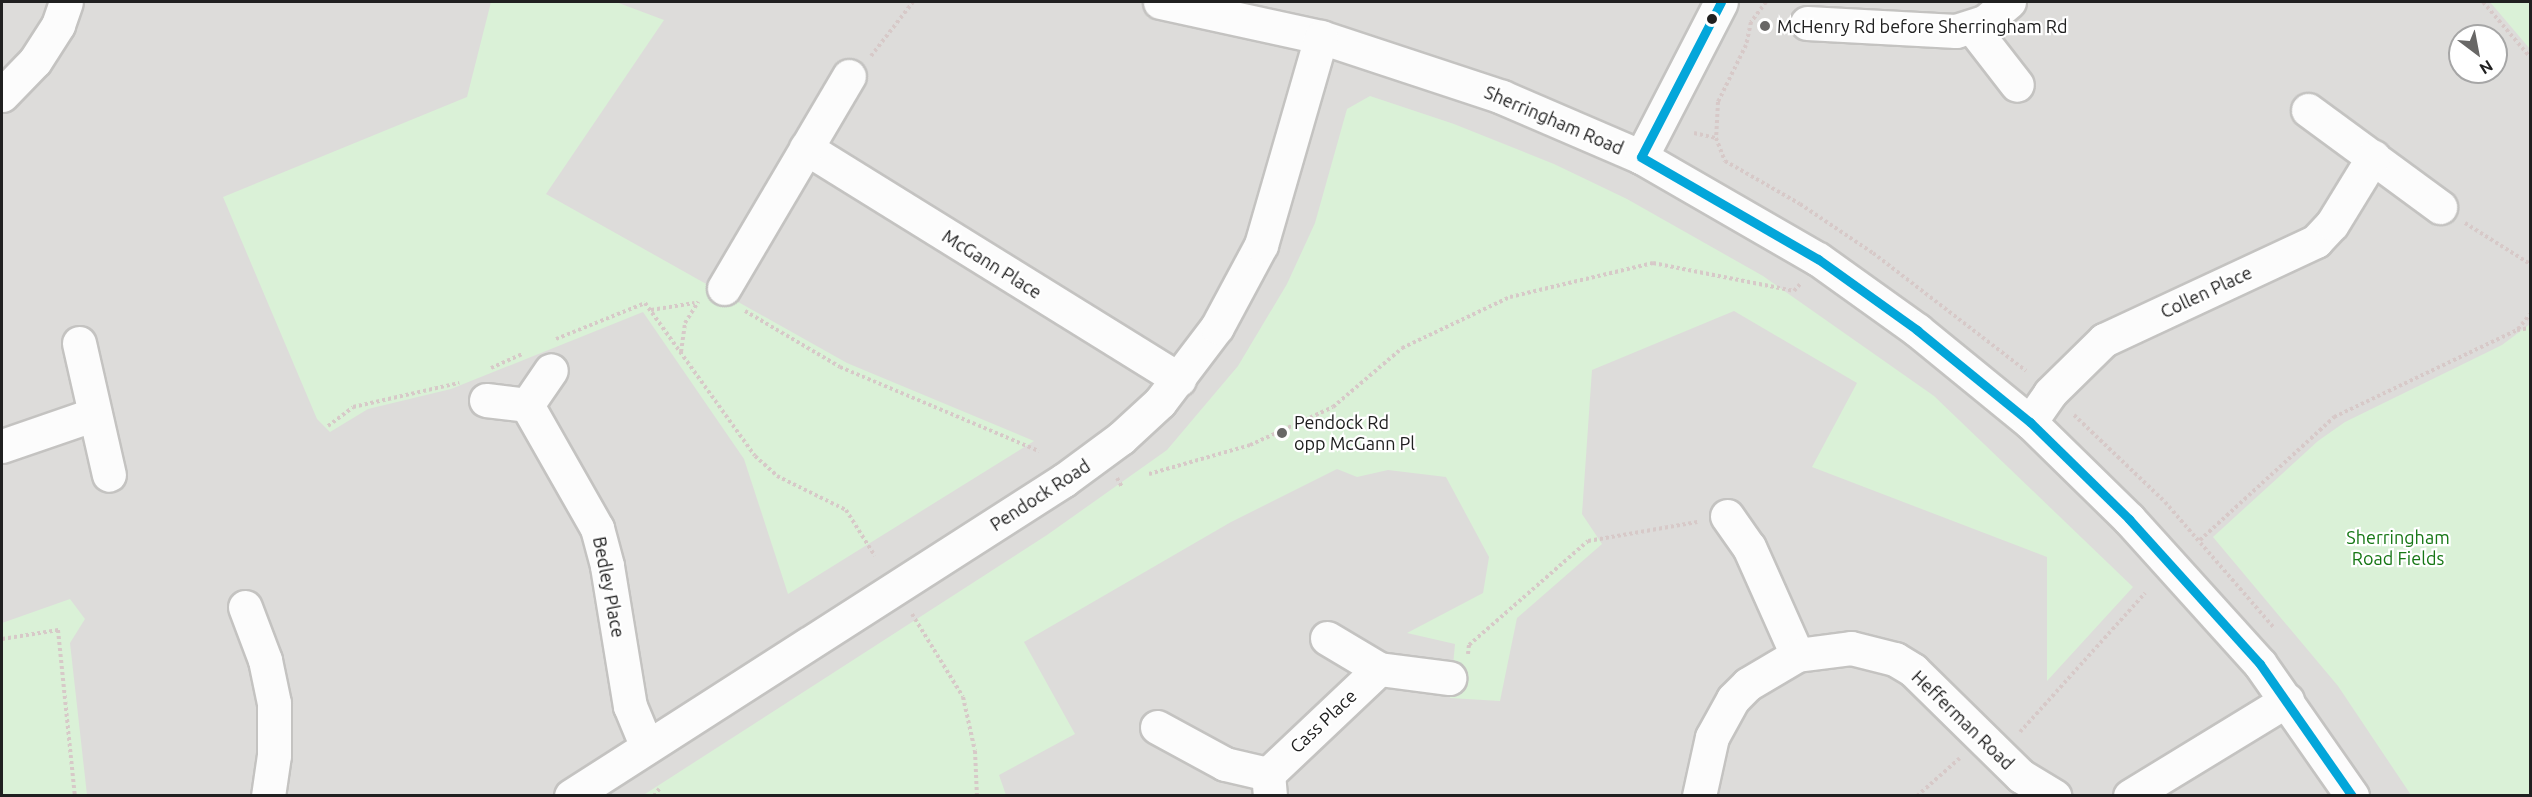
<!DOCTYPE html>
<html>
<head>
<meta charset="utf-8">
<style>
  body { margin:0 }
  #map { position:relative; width:2532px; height:797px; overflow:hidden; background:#eeece9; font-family:Ubuntu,sans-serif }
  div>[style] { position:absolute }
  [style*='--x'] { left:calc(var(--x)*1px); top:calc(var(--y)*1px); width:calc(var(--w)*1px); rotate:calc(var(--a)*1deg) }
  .residential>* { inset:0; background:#dddcda }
  .park>* { inset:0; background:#daf1d7 }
  .path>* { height:4px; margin-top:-2px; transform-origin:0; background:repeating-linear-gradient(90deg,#d7c9c8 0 3px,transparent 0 6px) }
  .roads { filter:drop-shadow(2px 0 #c4c3c1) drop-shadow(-2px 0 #c4c3c1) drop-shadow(0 2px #c4c3c1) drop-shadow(0 -2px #c4c3c1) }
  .minor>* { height:33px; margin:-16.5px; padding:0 16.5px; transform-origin:16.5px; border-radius:16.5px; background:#fcfcfc }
  .bus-1>* { height:9px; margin:-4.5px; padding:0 4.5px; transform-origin:4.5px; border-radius:4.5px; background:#03a6da }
  .dots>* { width:16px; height:16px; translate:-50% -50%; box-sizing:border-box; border:3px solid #fff; border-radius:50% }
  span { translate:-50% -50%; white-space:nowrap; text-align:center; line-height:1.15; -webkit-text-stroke:4.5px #fff; paint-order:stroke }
  .poi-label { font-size:18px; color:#202020 }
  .left { translate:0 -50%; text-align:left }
  .street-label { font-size:18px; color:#202020 }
  .park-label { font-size:18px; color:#167715 }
  .frame { position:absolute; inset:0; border:3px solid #202020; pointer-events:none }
  .north { position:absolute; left:2448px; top:24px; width:60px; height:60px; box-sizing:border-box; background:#fff; border:2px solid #a6a6a6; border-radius:50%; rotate:148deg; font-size:16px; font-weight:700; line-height:24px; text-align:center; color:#202020 }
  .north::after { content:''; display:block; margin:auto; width:21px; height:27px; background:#686766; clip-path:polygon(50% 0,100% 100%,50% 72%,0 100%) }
</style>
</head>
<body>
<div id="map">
  <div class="residential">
    <div style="clip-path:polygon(evenodd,2px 2px,2530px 2px,2530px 795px,2px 795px,2px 2px,2460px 36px,2496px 36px,2496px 72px,2460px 72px,2460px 36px)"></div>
  </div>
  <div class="park">
    <div style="clip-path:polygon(491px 2px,616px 2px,664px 20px,546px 194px,847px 363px,1034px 441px,788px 594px,744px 459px,643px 312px,451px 389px,368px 409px,330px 432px,317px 419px,223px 197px,467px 97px)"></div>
    <div style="clip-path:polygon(2490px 2px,2530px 2px,2530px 49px)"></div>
    <div style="clip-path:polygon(1370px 96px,1454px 124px,1554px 164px,1627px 199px,1763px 276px,1934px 396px,2133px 587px,2047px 681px,2047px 557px,1812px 467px,1857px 383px,1734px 311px,1592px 370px,1582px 514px,1602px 544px,1517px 618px,1500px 701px,1450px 698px,1455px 644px,1407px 633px,1483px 593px,1489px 557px,1446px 477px,1388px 470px,1357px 477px,1337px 469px,1231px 522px,1024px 642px,1075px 734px,999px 775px,1006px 795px,642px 796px,1047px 535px,1167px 450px,1238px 366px,1287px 284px,1315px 223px,1347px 109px)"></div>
    <div style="clip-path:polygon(2530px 324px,2530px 795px,2411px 795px,2338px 686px,2213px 537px,2318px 441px,2345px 422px,2502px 345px)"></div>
    <div style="clip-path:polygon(70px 599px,85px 619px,70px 643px,87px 795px,2px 795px,2px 623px)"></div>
  </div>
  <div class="path">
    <div style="--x:1766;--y:2;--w:25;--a:127"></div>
    <div style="--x:1751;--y:22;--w:24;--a:102"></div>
    <div style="--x:1746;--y:45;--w:64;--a:116.2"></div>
    <div style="--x:1718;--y:102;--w:36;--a:93"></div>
    <div style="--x:1716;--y:138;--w:25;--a:69"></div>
    <div style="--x:1725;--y:161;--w:86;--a:29.8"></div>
    <div style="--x:1800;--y:204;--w:88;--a:33.9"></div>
    <div style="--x:1873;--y:253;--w:193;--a:37.6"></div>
    <div style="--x:2483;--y:2;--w:72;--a:49.5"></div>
    <div style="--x:871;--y:56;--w:68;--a:-52.1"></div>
    <div style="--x:1694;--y:133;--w:23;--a:13"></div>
    <div style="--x:2465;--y:223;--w:77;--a:32.2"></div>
    <div style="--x:651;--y:310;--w:44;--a:-9.2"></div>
    <div style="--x:745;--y:311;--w:110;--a:30.5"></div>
    <div style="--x:840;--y:367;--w:216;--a:22.9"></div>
    <div style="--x:2518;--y:329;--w:19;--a:-51"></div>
    <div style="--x:556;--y:339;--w:96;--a:-22"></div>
    <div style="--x:645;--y:303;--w:188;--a:54.3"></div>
    <div style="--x:755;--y:456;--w:30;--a:42"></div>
    <div style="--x:777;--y:476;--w:77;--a:26.2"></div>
    <div style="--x:846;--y:510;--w:54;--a:57.8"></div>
    <div style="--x:681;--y:352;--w:29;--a:-82"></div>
    <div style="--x:685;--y:323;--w:25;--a:-58"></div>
    <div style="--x:491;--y:368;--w:34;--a:-24"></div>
    <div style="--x:2074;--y:415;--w:126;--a:43.7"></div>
    <div style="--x:2165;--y:502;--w:167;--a:49.1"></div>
    <div style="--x:328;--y:426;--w:31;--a:-37"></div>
    <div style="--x:353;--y:407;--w:109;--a:-12.8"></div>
    <div style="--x:1149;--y:474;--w:105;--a:-16"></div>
    <div style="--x:1250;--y:445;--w:91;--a:-24.6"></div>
    <div style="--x:1333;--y:407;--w:91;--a:-40.5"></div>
    <div style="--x:1402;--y:348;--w:119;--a:-25.3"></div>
    <div style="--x:1510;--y:297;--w:147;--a:-13.4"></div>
    <div style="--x:1653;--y:263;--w:144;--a:11.2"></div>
    <div style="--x:1794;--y:291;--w:9;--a:-49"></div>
    <div style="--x:1117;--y:478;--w:10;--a:61"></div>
    <div style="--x:2200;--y:540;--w:182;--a:-42.5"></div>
    <div style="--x:2334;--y:417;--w:203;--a:-25.4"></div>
    <div style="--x:2517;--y:330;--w:13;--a:-9"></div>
    <div style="--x:912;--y:614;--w:97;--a:58.4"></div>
    <div style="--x:963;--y:697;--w:55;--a:77.5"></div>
    <div style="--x:975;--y:751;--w:45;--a:87.5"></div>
    <div style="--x:2;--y:639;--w:57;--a:-9.1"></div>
    <div style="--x:58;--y:630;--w:167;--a:84.2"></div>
    <div style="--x:1468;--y:654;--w:9;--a:-84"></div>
    <div style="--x:1469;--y:645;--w:158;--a:-41.2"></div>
    <div style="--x:1588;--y:541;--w:111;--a:-9.9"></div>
    <div style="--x:2020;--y:732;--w:187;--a:-48"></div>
    <div style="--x:654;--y:796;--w:9;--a:-54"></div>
    <div style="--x:1917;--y:796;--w:57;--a:-41.5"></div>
  </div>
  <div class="roads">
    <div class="minor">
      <div style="--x:1160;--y:2;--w:165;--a:12.3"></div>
      <div style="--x:1321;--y:37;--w:191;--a:18.3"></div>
      <div style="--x:1502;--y:97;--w:151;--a:23.3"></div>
      <div style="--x:1641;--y:157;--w:204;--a:30"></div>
      <div style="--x:1818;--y:259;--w:122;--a:35.6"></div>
      <div style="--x:1917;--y:330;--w:146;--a:39.2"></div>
      <div style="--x:2030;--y:422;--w:139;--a:44.4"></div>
      <div style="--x:2129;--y:519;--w:195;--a:47.9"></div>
      <div style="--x:2260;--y:664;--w:161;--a:55.1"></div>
      <div style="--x:1807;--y:23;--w:149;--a:3.1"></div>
      <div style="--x:1956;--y:31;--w:32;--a:-18"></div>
      <div style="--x:1986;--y:21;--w:30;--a:-40"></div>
      <div style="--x:1972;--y:27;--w:73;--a:52.2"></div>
      <div style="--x:2;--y:95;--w:47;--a:-45.9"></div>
      <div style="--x:35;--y:61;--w:43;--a:-57.4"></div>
      <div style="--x:58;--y:25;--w:24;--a:-71"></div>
      <div style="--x:2308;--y:110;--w:164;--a:36.3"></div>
      <div style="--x:806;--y:148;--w:439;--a:31.8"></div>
      <div style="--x:1641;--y:157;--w:174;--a:-62.7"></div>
      <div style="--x:724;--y:288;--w:246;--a:-59.5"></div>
      <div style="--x:79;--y:343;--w:135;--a:77.2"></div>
      <div style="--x:486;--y:400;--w:41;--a:7"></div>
      <div style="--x:527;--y:405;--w:142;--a:60.4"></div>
      <div style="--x:597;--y:528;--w:39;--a:75"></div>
      <div style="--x:607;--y:566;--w:142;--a:80.7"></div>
      <div style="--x:630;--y:706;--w:44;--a:67.5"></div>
      <div style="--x:527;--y:405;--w:42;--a:-55.6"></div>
      <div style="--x:2030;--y:422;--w:35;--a:-55"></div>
      <div style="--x:2050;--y:393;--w:76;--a:-44.5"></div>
      <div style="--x:2104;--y:340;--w:234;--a:-25"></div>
      <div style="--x:2316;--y:241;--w:23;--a:-47"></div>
      <div style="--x:2332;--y:224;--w:79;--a:-58.5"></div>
      <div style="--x:2;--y:446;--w:98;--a:-19"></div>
      <div style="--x:1727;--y:516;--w:38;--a:55"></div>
      <div style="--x:1749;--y:547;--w:118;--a:66"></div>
      <div style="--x:245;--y:607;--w:57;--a:69.3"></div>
      <div style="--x:265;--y:660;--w:44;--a:78.2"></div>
      <div style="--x:274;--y:703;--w:52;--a:90"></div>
      <div style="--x:274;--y:755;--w:41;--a:98.3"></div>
      <div style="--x:1327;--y:638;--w:61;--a:30.8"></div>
      <div style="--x:1379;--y:669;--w:71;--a:7.3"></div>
      <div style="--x:1157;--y:727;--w:77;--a:28.6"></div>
      <div style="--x:1225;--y:764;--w:44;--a:13.1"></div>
      <div style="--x:571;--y:796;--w:586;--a:-32.66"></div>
      <div style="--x:1064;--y:480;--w:71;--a:-36.4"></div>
      <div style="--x:1121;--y:438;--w:53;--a:-42.7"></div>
      <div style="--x:1160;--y:402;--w:94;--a:-52.8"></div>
      <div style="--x:1217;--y:327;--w:93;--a:-61.8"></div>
      <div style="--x:1261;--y:245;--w:216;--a:-73.9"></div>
      <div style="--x:1270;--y:796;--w:22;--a:-95"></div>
      <div style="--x:1268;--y:774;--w:153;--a:-43.4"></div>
      <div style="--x:1699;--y:796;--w:60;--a:-77.6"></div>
      <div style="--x:1712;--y:737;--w:43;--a:-61.1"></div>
      <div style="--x:1733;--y:699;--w:21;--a:-45"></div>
      <div style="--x:1748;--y:684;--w:57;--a:-30.6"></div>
      <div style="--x:1797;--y:655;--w:54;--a:-7.4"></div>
      <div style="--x:1851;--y:648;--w:45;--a:14"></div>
      <div style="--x:1895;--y:659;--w:21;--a:31"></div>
      <div style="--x:1913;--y:670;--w:151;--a:44.5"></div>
      <div style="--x:2021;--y:776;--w:39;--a:31"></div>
      <div style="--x:2130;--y:796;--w:184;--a:-31.4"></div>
    </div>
  </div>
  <div class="bus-1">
    <div style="--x:1721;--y:2;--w:174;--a:117.3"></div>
    <div style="--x:1641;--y:157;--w:204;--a:30"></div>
    <div style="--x:1818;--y:259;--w:122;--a:35.6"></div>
    <div style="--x:1917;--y:330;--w:146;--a:39.2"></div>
    <div style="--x:2030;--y:422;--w:139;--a:44.4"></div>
    <div style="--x:2129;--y:519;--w:195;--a:47.9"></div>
    <div style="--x:2260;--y:664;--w:161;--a:55.1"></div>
  </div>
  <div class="dots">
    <div style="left:1712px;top:19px;background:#202020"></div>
    <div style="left:1765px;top:26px;background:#686766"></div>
    <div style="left:1282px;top:433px;background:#686766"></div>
  </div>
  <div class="poi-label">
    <span class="left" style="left:1777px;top:26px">McHenry Rd before Sherringham Rd</span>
    <span class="left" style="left:1294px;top:433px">Pendock Rd<br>opp McGann Pl</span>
  </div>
  <div class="street-label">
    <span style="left:1554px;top:120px;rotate:23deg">Sherringham Road</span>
    <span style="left:992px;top:264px;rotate:32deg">McGann Place</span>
    <span style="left:2206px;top:292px;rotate:-25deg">Collen Place</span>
    <span style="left:1040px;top:495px;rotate:-33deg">Pendock Road</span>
    <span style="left:609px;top:587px;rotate:79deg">Bedley Place</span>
    <span style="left:1963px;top:720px;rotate:44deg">Hefferman Road</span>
    <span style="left:1323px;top:721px;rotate:-43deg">Cass Place</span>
  </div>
  <div class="park-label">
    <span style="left:2398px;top:548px">Sherringham<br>Road Fields</span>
  </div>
  <div class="frame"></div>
  <div class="north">N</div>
</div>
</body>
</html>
